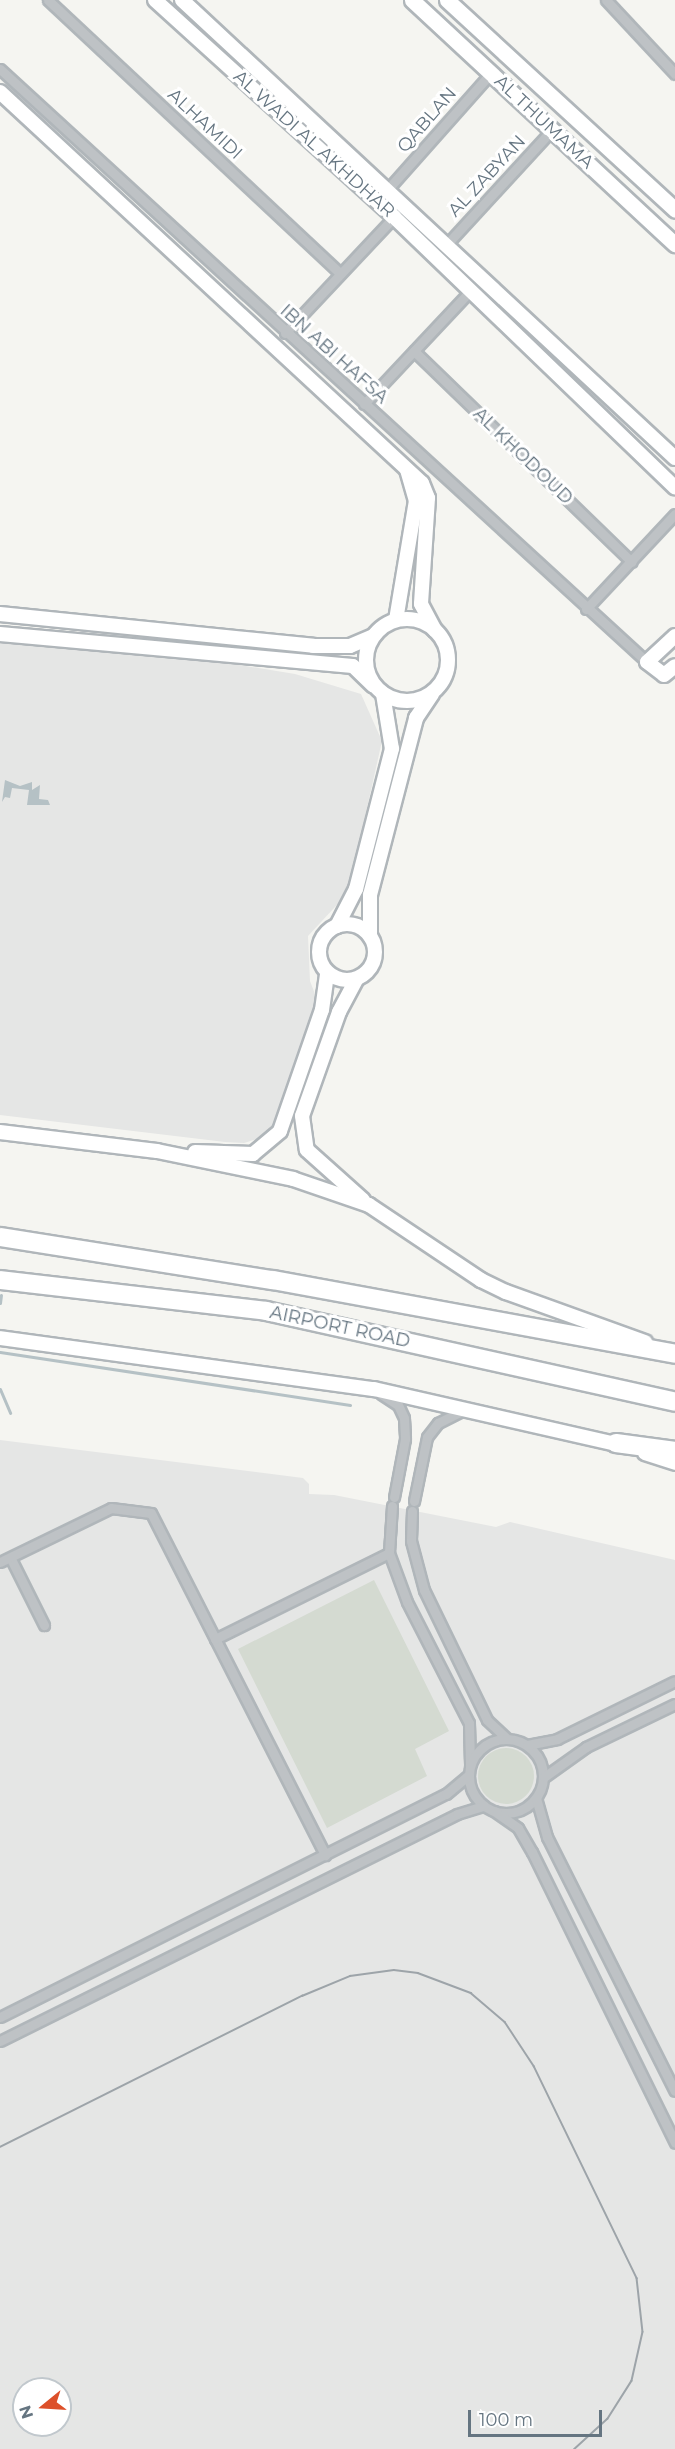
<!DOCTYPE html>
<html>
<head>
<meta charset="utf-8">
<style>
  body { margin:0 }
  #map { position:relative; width:675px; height:2449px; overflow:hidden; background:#f5f5f1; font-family:Montserrat,sans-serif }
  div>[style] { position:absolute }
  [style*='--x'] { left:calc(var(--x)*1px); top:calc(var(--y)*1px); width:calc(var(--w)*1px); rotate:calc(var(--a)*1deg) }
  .built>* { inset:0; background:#e5e6e5 }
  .green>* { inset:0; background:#d4dad1 }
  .round { border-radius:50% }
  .water>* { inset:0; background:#b5c1c5 }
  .stream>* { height:3px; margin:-1.5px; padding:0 1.5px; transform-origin:1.5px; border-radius:1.5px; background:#b5c1c5 }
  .roads { filter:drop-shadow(2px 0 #b0b6ba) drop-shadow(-2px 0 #b0b6ba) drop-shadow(0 2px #b0b6ba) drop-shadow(0 -2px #b0b6ba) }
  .street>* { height:9px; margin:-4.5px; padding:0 4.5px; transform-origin:4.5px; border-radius:4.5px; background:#bec2c5 }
  .street>.ring { margin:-4.5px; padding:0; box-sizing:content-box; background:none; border:9px solid #bec2c5; border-radius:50% }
  .secondary>* { height:14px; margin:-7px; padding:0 7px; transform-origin:7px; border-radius:7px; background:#fff }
  .secondary>.ring { margin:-7px; padding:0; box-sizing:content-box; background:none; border:14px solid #fff; border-radius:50% }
  .primary>* { height:15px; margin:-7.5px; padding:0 7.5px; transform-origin:7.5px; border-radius:7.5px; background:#fff }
  .highway>* { height:18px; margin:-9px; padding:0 9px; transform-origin:9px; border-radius:9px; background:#fff }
  .tram>* { height:1.5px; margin:-0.75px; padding:0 0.75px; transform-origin:0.75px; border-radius:0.75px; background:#9da4a9 }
  span { translate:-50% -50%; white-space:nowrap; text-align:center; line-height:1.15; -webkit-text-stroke:6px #fff; paint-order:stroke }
  .street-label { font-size:18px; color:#657581 }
  .north { position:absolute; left:12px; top:2377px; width:60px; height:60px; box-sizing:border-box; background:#fff; border:2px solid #c1c8cd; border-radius:50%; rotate:252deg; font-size:16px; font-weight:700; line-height:24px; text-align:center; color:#657581 }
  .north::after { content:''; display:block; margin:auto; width:21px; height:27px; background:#dc502a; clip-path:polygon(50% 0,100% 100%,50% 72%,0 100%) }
  .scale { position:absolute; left:468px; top:2410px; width:134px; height:27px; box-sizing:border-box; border:3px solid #657581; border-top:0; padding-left:8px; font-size:18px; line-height:21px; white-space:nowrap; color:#657581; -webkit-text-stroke:4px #fff; paint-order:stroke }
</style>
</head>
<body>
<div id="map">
  <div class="built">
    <div style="clip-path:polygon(0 643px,197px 658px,295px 674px,361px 694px,382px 741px,348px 893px,308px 936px,310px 981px,320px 1007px,279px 1122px,267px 1136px,244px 1143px,225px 1142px,0 1115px)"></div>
    <div style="clip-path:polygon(evenodd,0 1440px,303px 1478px,309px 1484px,309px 1494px,334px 1495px,496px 1527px,510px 1522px,675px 1560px,675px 2449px,0 2449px,0 1440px,24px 2389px,60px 2389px,60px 2425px,24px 2425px,24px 2389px)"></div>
  </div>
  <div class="green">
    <div style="clip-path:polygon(374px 1580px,449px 1731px,415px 1749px,427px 1776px,327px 1828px,238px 1649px)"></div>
    <div class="round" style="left:478px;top:1748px;width:56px;height:56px"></div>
  </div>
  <div class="water">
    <div style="clip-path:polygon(5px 780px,20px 786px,32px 782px,32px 790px,40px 785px,39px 799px,48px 800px,50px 805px,27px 805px,29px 790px,12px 788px,10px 798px,5px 797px,2px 802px)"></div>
  </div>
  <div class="stream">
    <div style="--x:0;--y:1303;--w:8;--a:-83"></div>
    <div style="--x:0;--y:1352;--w:354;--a:8.6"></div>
    <div style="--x:0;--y:1389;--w:26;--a:67"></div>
  </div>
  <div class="roads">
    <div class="street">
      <div style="--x:48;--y:0;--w:400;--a:43.1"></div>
      <div style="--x:606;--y:0;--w:101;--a:47"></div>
      <div style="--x:0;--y:69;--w:878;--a:42.51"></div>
      <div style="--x:388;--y:189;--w:155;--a:-48.4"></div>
      <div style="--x:447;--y:244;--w:155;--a:-47.4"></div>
      <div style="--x:285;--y:333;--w:159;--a:-46.8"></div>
      <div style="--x:414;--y:351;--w:303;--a:44.1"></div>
      <div style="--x:364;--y:404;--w:155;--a:-46.8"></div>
      <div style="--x:586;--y:609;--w:130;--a:-46.9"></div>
      <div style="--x:381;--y:1394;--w:20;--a:33"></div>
      <div style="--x:398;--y:1405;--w:14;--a:65"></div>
      <div style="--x:404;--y:1418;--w:21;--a:87"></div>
      <div style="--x:405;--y:1439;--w:59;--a:100.7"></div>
      <div style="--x:414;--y:1501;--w:65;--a:-78.5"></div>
      <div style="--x:427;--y:1437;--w:18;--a:-52"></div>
      <div style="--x:438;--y:1423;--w:31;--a:-27"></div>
      <div style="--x:392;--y:1506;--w:47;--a:93.7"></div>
      <div style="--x:389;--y:1553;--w:52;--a:69.8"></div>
      <div style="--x:407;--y:1602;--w:136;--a:62.9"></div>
      <div style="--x:469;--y:1723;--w:42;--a:88.6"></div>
      <div style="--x:412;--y:1511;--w:30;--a:92"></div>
      <div style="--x:411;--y:1541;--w:51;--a:75.1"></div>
      <div style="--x:424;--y:1590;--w:144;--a:64.1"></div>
      <div style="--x:487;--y:1720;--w:26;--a:43"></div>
      <div style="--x:11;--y:1559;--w:74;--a:63.4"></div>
      <div style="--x:0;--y:1562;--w:123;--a:-25.9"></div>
      <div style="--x:111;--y:1508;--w:40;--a:7.1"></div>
      <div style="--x:151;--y:1513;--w:384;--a:63"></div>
      <div style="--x:215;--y:1639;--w:194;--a:-26.3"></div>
      <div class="ring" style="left:469px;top:1739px;width:65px;height:65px"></div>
      <div style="--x:527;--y:1745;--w:31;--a:-11"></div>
      <div style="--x:557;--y:1739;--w:131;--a:-26.2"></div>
      <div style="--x:544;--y:1777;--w:52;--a:-35.5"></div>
      <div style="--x:586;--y:1747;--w:99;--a:-25.8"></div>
      <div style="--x:536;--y:1798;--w:41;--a:74.2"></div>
      <div style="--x:547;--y:1837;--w:284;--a:63.3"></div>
      <div style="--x:494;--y:1811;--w:29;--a:35"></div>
      <div style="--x:518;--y:1828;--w:28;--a:60"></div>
      <div style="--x:532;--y:1852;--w:324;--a:63.8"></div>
      <div style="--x:0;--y:2017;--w:499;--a:-26.6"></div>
      <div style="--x:446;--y:1794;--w:30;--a:-40"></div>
      <div style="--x:0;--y:2041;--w:510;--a:-26.41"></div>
      <div style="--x:457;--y:1814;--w:28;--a:-17"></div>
    </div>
    <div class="secondary">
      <div style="--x:155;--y:0;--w:323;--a:42.2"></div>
      <div style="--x:394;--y:217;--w:390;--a:43.9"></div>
      <div style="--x:182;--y:0;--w:673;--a:42.89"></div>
      <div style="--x:0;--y:92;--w:575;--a:42.82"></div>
      <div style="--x:422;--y:483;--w:16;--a:68"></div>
      <div style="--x:428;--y:498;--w:106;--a:93.8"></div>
      <div style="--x:421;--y:604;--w:30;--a:62"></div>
      <div style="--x:0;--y:614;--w:315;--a:5.8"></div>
      <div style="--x:313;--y:646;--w:37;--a:0"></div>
      <div style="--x:350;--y:646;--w:25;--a:-23"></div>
      <div class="ring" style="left:366px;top:619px;width:68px;height:68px"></div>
      <div style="--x:396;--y:620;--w:121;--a:-80.5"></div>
      <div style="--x:416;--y:501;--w:32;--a:-106"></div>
      <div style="--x:0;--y:634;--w:354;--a:5.2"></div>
      <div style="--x:353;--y:666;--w:28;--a:44"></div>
      <div style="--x:675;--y:636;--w:38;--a:137"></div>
      <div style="--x:647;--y:662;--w:21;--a:37"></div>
      <div style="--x:664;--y:675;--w:14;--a:-39"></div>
      <div class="ring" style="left:319px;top:924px;width:42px;height:42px"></div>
      <div style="--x:337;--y:926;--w:42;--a:-62.8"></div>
      <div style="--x:356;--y:889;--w:145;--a:-75.6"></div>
      <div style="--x:392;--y:749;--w:56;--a:-99.3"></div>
      <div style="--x:370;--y:936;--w:41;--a:-90"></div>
      <div style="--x:370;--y:895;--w:183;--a:-75.4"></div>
      <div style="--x:416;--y:718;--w:29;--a:-56"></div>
      <div style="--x:356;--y:980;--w:36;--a:118"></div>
      <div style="--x:339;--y:1012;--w:110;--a:109.6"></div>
      <div style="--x:302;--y:1116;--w:34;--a:82"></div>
      <div style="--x:307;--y:1150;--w:75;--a:41.8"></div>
      <div style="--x:0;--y:1132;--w:158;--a:6.9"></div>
      <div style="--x:157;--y:1151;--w:139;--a:11.6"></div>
      <div style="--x:293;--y:1179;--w:80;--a:18.9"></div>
      <div style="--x:369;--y:1205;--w:135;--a:33.8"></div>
      <div style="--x:481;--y:1280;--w:28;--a:26"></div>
      <div style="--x:506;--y:1292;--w:148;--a:19.8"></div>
      <div style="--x:195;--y:1152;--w:58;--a:2"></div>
      <div style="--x:253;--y:1154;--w:35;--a:-40"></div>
      <div style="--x:280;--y:1131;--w:128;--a:-70.9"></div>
      <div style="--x:322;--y:1010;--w:37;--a:-82"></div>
      <div style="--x:0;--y:1338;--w:377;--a:7.8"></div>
      <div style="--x:374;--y:1389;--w:256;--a:12.8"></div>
      <div style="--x:645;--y:1453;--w:32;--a:18"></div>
    </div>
    <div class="primary">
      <div style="--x:412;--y:0;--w:359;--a:42.9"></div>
      <div style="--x:447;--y:0;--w:310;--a:42.6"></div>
    </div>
    <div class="highway">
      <div style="--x:0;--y:1237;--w:276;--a:9"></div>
      <div style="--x:273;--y:1280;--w:409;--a:10.4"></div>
      <div style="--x:0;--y:1280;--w:268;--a:6.6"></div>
      <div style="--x:266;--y:1311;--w:419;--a:12.5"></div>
      <div style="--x:616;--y:1443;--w:60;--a:7.7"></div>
    </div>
  </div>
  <div class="tram">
    <div style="--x:0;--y:2147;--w:338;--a:-26.6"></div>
    <div style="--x:302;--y:1996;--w:52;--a:-22.6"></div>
    <div style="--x:350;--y:1976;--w:44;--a:-7.8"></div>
    <div style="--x:394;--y:1970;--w:24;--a:7"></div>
    <div style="--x:418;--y:1973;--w:57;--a:20.7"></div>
    <div style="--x:471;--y:1993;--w:45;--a:40.5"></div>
    <div style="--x:505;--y:2022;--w:53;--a:56.6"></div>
    <div style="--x:534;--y:2066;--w:236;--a:64.1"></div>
    <div style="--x:637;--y:2278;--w:54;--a:83.7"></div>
    <div style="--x:643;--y:2332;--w:50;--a:102.7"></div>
    <div style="--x:632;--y:2381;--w:45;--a:122.3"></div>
    <div style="--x:608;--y:2419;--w:45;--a:137.7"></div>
  </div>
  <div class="street-label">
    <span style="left:427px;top:120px;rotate:-49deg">QABLAN</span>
    <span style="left:544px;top:122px;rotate:43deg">AL THUMAMA</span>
    <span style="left:205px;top:124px;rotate:43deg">ALHAMIDI</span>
    <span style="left:314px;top:144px;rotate:42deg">AL WADI AL AKHDHAR</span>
    <span style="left:487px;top:176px;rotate:-47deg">AL ZABYAN</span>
    <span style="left:334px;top:354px;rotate:42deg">IBN ABI HAFSA</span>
    <span style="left:523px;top:456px;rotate:44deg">AL KHODOUD</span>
    <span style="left:340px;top:1327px;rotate:12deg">AIRPORT ROAD</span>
  </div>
  <div class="north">N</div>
  <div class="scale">100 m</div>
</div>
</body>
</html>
